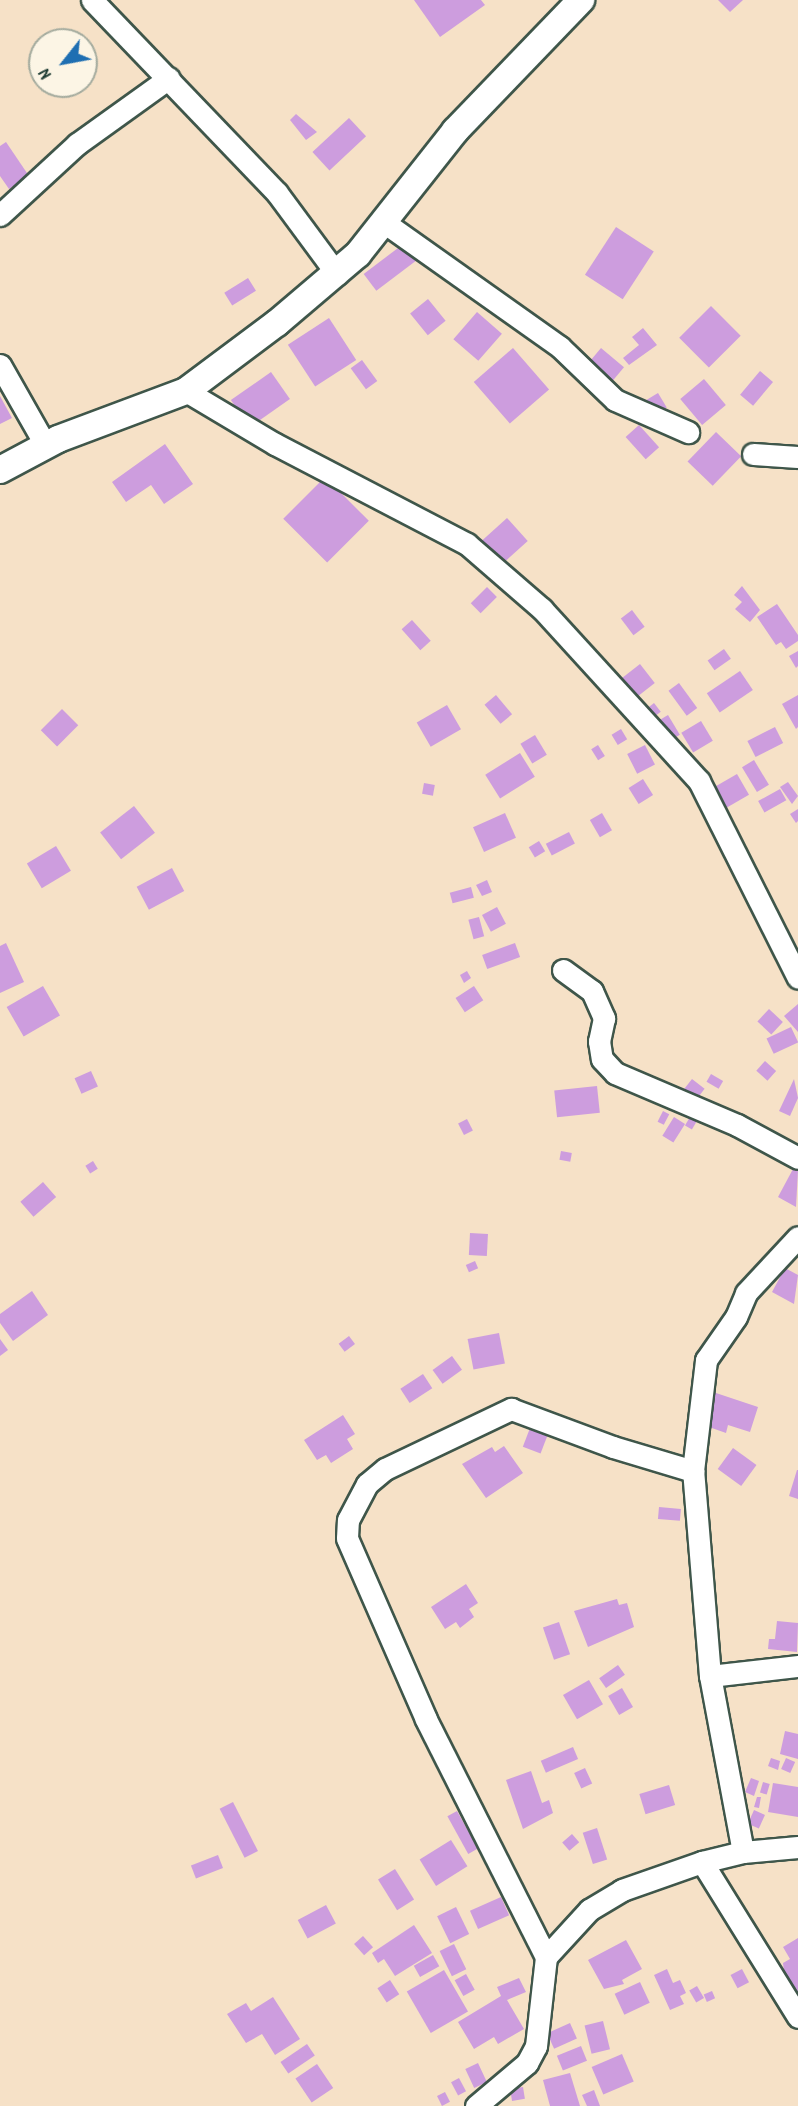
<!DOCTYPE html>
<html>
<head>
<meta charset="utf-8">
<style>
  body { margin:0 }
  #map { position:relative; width:798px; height:2106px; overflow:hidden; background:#f6e1c7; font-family:Dekko,sans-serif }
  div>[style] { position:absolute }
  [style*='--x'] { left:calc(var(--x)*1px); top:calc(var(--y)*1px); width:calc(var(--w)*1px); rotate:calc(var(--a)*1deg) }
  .building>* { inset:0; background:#cd9dde; transform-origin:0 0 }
  .roads { filter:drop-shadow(2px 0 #3f564a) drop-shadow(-2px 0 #3f564a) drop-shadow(0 2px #3f564a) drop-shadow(0 -2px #3f564a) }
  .minor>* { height:21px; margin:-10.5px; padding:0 10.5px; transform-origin:10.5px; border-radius:10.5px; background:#fff }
  .tertiary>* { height:26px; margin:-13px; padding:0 13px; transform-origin:13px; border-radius:13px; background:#fff }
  span { translate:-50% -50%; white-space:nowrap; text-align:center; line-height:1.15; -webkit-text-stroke:7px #fcf5e5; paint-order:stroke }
  .north { position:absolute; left:28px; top:28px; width:70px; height:70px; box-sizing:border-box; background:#fcf5e5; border:2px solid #a4ab9e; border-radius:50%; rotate:239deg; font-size:19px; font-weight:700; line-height:28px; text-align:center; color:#1f3d34 }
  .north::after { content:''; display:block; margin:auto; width:24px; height:32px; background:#1f6fb2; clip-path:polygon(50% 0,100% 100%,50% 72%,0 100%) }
</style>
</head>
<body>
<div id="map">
  <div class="building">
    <div style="clip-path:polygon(414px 0,481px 0,485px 5px,440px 37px)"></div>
    <div style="clip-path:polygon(718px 0,743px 0,730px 12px)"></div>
    <div style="clip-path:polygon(296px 114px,317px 132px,306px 140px,290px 120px)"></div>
    <div style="left:349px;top:118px;width:25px;height:50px;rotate:47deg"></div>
    <div style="clip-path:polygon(6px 142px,29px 176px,9px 189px,0 176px,0 146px)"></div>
    <div style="left:616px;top:227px;width:45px;height:57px;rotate:33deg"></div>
    <div style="left:406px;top:242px;width:21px;height:53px;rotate:53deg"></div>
    <div style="left:248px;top:278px;width:15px;height:28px;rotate:58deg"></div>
    <div style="left:428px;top:299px;width:28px;height:23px;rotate:51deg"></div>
    <div style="left:711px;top:306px;width:42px;height:45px;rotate:45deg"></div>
    <div style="left:477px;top:312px;width:33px;height:36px;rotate:41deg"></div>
    <div style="left:329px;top:318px;width:50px;height:49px;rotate:57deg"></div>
    <div style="clip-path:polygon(643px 328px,657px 345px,629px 365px,623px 358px,639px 345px,632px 337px)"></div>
    <div style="left:513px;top:348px;width:55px;height:52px;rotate:49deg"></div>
    <div style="left:601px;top:348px;width:30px;height:28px;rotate:40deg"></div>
    <div style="left:362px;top:360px;width:26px;height:14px;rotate:54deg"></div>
    <div style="left:760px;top:371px;width:17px;height:31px;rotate:40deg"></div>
    <div style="left:271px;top:372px;width:33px;height:49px;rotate:55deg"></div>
    <div style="left:704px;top:379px;width:34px;height:31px;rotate:50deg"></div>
    <div style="left:658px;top:393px;width:17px;height:15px;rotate:59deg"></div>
    <div style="clip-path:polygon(0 396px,12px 418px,0 424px)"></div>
    <div style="left:639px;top:425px;width:30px;height:18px;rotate:48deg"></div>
    <div style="left:716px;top:432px;width:35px;height:41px;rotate:44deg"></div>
    <div style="clip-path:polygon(165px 444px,193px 484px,164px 504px,151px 485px,126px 502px,112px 482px)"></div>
    <div style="left:325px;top:477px;width:62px;height:59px;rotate:45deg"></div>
    <div style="left:507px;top:518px;width:31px;height:35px;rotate:48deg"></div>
    <div style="clip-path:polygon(742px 586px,760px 610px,750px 622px,735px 609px,742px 602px,734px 595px)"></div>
    <div style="left:487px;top:587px;width:14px;height:23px;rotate:45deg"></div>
    <div style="clip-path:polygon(777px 604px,798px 635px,798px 641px,786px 649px,781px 642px,776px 645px,757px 617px)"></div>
    <div style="left:632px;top:610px;width:21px;height:14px;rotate:53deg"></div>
    <div style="left:412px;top:620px;width:28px;height:14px;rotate:48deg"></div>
    <div style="left:724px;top:649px;width:12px;height:20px;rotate:55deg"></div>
    <div style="clip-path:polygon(798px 651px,798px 666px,796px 668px,789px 656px)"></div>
    <div style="left:640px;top:664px;width:24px;height:28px;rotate:52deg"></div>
    <div style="left:740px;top:671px;width:23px;height:40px;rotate:56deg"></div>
    <div style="left:679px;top:683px;width:31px;height:13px;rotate:54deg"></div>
    <div style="left:496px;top:695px;width:25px;height:15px;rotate:50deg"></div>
    <div style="clip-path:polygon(798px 695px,798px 727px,796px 729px,782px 704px)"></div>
    <div style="left:654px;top:703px;width:11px;height:12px;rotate:52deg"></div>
    <div style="left:447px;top:705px;width:28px;height:35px;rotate:60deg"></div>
    <div style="left:62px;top:709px;width:23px;height:30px;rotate:45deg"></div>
    <div style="left:668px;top:715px;width:23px;height:17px;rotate:59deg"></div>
    <div style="left:701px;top:721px;width:23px;height:23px;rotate:59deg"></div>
    <div style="left:775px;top:727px;width:18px;height:31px;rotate:63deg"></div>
    <div style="left:621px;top:729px;width:12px;height:11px;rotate:59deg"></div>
    <div style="left:535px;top:735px;width:23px;height:17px;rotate:59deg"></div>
    <div style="left:598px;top:745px;width:13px;height:8px;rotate:58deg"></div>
    <div style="left:645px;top:745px;width:22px;height:20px;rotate:63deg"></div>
    <div style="left:520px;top:753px;width:28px;height:41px;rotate:58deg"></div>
    <div style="left:754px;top:760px;width:29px;height:14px;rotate:59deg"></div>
    <div style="left:737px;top:774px;width:24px;height:30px;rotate:60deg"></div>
    <div style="left:643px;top:779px;width:19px;height:17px;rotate:58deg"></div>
    <div style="clip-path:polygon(788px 782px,798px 796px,792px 804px,780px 787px)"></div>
    <div style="left:424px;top:783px;width:11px;height:11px;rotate:10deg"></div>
    <div style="left:780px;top:789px;width:13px;height:25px;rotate:61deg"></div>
    <div style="left:134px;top:806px;width:34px;height:43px;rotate:52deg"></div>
    <div style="clip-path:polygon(798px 809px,798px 821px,796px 823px,790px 814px)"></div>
    <div style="left:505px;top:813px;width:27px;height:35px;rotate:66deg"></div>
    <div style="left:602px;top:813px;width:20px;height:14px;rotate:60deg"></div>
    <div style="left:569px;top:832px;width:13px;height:26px;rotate:63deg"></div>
    <div style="left:539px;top:841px;width:12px;height:12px;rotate:59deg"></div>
    <div style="left:56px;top:846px;width:29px;height:34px;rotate:59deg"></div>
    <div style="left:172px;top:868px;width:26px;height:40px;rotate:62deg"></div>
    <div style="clip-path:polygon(487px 880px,492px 892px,482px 896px,476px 885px)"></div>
    <div style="left:471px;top:887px;width:11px;height:22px;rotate:75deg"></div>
    <div style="left:497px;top:907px;width:19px;height:17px;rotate:62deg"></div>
    <div style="left:479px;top:917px;width:20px;height:11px;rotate:75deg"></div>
    <div style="clip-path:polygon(6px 943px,24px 982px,0 993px,0 946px)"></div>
    <div style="left:515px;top:943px;width:15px;height:35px;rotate:70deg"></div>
    <div style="clip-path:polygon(467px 971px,471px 978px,464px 983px,460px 975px)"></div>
    <div style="left:43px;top:986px;width:34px;height:42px;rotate:60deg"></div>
    <div style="left:474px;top:986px;width:17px;height:22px;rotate:57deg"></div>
    <div style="clip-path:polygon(798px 1004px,798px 1032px,784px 1016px)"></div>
    <div style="left:769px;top:1009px;width:19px;height:17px;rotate:43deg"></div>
    <div style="left:791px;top:1027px;width:17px;height:27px;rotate:65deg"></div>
    <div style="left:765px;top:1061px;width:15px;height:13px;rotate:42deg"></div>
    <div style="left:91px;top:1071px;width:17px;height:18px;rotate:66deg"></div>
    <div style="left:711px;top:1074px;width:14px;height:9px;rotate:30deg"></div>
    <div style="left:692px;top:1079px;width:16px;height:14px;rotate:38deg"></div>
    <div style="clip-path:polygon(794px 1079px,798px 1098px,790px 1116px,779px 1111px)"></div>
    <div style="left:597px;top:1086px;width:27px;height:43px;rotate:84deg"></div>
    <div style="left:694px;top:1110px;width:8px;height:18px;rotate:30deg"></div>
    <div style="left:663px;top:1111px;width:7px;height:12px;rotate:27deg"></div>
    <div style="left:674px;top:1117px;width:13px;height:22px;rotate:32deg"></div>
    <div style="left:467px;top:1119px;width:13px;height:10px;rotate:63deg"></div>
    <div style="left:561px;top:1151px;width:11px;height:9px;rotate:10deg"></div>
    <div style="left:93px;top:1161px;width:9px;height:9px;rotate:58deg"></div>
    <div style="clip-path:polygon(793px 1169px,798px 1171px,796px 1207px,778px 1197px)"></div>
    <div style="left:43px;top:1182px;width:20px;height:30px;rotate:49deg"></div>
    <div style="left:470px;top:1233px;width:18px;height:22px;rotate:3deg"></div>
    <div style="left:475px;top:1261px;width:8px;height:10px;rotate:67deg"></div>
    <div style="clip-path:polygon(785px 1268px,798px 1275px,794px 1304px,772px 1292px)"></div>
    <div style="clip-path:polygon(32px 1291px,48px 1315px,13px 1341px,0 1323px,0 1314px)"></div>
    <div style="left:499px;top:1333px;width:31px;height:32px;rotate:79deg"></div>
    <div style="left:349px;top:1336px;width:10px;height:13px;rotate:53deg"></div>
    <div style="clip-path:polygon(0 1339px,8px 1350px,0 1356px)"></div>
    <div style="left:452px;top:1356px;width:17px;height:24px;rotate:54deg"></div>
    <div style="left:423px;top:1374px;width:17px;height:27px;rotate:57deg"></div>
    <div style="clip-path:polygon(713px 1392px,758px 1407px,750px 1432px,728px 1425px,726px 1433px,709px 1427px,711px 1420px,704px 1418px)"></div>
    <div style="clip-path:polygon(343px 1415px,355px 1434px,347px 1439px,353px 1449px,331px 1463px,326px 1455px,317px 1460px,304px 1440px)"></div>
    <div style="left:530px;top:1428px;width:19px;height:20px;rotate:21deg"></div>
    <div style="clip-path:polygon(504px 1446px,523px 1473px,486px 1498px,462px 1464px,492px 1447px,495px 1452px)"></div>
    <div style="left:733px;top:1448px;width:29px;height:26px;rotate:36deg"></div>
    <div style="clip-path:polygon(797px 1470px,798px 1470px,798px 1499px,789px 1496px)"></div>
    <div style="left:659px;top:1507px;width:22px;height:12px;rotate:5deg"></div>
    <div style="clip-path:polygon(466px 1584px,478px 1603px,469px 1609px,474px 1617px,460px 1628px,456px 1622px,445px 1629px,431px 1607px)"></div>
    <div style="clip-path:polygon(617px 1599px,619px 1605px,627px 1603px,634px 1627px,588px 1647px,574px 1611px)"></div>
    <div style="clip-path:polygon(777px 1621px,798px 1623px,797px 1652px,768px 1649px,769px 1639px,775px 1639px)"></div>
    <div style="left:559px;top:1622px;width:34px;height:17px;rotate:71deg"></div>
    <div style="left:618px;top:1665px;width:12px;height:23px;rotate:55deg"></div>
    <div style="left:589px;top:1680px;width:28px;height:30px;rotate:60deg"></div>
    <div style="left:622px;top:1688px;width:22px;height:16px;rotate:60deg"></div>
    <div style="clip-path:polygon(785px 1731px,798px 1734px,798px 1759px,780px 1754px)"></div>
    <div style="left:573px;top:1747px;width:13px;height:35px;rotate:67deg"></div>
    <div style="clip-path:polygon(771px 1758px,780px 1761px,778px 1770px,768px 1766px)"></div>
    <div style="left:786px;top:1758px;width:10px;height:12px;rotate:24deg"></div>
    <div style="left:585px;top:1768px;width:17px;height:12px;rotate:65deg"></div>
    <div style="clip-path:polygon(531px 1771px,542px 1803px,549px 1800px,553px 1813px,523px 1829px,506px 1780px)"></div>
    <div style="clip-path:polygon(751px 1778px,759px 1781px,754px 1796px,745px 1792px)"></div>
    <div style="left:763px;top:1782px;width:7px;height:11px;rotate:16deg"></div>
    <div style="clip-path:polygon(773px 1783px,798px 1787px,798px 1817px,768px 1812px)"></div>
    <div style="left:669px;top:1785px;width:21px;height:31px;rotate:73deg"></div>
    <div style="clip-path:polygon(757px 1797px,761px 1797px,759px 1808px,754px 1807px)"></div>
    <div style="left:233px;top:1802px;width:55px;height:15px;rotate:63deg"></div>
    <div style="left:754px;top:1810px;width:12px;height:15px;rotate:24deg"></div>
    <div style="left:457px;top:1811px;width:43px;height:11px;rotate:61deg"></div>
    <div style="left:597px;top:1828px;width:33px;height:15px;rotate:72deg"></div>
    <div style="left:572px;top:1834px;width:11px;height:13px;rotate:49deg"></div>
    <div style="left:451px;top:1840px;width:31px;height:37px;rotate:58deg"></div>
    <div style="left:218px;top:1855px;width:14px;height:29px;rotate:69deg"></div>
    <div style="left:395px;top:1869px;width:36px;height:20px;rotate:58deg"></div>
    <div style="left:501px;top:1897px;width:20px;height:34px;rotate:66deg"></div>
    <div style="left:326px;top:1905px;width:21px;height:32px;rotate:62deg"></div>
    <div style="left:456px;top:1907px;width:30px;height:21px;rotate:64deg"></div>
    <div style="clip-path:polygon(414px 1925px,432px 1953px,395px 1976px,384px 1959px,378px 1963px,372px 1953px)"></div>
    <div style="left:363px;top:1936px;width:15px;height:12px;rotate:48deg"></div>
    <div style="clip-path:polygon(798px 1938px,798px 1993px,784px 1972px,783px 1963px,790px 1959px,783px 1947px)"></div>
    <div style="clip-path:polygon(626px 1940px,642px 1969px,622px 1980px,624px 1984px,604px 1989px,588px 1960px)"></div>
    <div style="left:454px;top:1944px;width:28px;height:16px;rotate:64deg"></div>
    <div style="left:433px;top:1955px;width:13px;height:22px;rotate:61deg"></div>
    <div style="clip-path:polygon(667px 1969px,673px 1983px,680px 1980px,686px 1993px,680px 1996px,684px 2004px,670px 2010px,654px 1975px)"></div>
    <div style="left:742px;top:1969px;width:15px;height:13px;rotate:62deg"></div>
    <div style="left:444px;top:1970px;width:48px;height:43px;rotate:60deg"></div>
    <div style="left:466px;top:1974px;width:18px;height:13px;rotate:61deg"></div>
    <div style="clip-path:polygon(519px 1978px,526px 1992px,507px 2000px,524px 2029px,498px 2044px,494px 2037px,474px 2049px,458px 2022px,501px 1996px,497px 1987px)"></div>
    <div style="left:390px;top:1980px;width:17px;height:15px;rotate:57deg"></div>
    <div style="left:640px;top:1982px;width:23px;height:28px;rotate:65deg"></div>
    <div style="left:697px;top:1986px;width:14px;height:9px;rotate:60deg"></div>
    <div style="left:712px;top:1991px;width:8px;height:9px;rotate:67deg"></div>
    <div style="clip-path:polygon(273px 1997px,300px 2039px,275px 2055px,262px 2034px,246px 2043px,227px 2014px,246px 2003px,251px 2011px)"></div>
    <div style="left:603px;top:2021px;width:29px;height:19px;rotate:76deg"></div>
    <div style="left:570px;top:2023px;width:17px;height:25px;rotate:66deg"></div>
    <div style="left:307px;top:2044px;width:14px;height:32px;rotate:56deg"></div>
    <div style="left:581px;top:2046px;width:16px;height:26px;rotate:68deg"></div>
    <div style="left:622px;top:2054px;width:30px;height:33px;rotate:67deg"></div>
    <div style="left:478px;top:2063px;width:21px;height:14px;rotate:65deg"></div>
    <div style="left:317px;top:2064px;width:29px;height:26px;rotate:56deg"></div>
    <div style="clip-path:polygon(570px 2073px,580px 2106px,550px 2106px,543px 2080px)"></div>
    <div style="left:459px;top:2078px;width:15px;height:9px;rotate:62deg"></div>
    <div style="left:523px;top:2087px;width:12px;height:13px;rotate:81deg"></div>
    <div style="clip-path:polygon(594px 2090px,600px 2106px,587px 2106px,582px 2095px)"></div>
    <div style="left:445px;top:2092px;width:11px;height:9px;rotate:63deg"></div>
  </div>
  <div class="roads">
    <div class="minor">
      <div style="--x:92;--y:0;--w:267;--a:46.2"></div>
      <div style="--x:277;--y:193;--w:101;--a:53.5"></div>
      <div style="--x:0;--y:215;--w:105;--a:-42.7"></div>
      <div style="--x:77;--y:144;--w:113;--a:-35.7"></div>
      <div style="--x:385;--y:223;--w:214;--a:35.3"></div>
      <div style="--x:560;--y:347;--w:76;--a:43.9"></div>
      <div style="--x:615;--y:400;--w:80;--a:23.7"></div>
      <div style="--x:0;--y:365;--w:93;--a:60.4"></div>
      <div style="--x:186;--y:391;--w:104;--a:30.8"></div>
      <div style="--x:275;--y:444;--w:216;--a:27.5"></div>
      <div style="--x:467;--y:544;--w:99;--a:40.9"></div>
      <div style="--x:542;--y:609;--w:233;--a:47.6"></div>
      <div style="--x:699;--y:781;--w:220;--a:63.3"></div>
      <div style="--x:753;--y:454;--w:45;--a:3.8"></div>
      <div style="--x:563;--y:970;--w:36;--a:36"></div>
      <div style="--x:592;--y:991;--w:30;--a:66"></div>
      <div style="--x:604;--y:1018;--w:24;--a:102"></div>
      <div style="--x:599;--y:1041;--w:18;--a:81"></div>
      <div style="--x:602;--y:1059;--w:19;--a:47"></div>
      <div style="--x:615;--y:1073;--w:133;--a:23.1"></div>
      <div style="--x:737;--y:1125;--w:69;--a:28.4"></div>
      <div style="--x:710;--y:1676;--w:89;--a:-6.5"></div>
      <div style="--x:743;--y:1852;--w:179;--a:-100.6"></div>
      <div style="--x:710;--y:1676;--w:206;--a:-94.7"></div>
      <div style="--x:693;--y:1471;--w:112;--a:-83.3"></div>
      <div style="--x:706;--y:1360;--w:52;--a:-55.1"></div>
      <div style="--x:736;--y:1317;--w:26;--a:-67"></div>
      <div style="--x:746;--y:1293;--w:76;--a:-47.1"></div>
      <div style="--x:702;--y:1862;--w:182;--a:58.2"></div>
      <div style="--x:546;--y:1957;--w:267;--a:-116.8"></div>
      <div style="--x:426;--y:1719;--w:197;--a:-113.6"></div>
      <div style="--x:347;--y:1538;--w:18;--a:-87"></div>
      <div style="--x:348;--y:1520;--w:41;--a:-62.2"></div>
      <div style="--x:367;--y:1484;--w:23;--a:-40"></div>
      <div style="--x:385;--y:1469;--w:140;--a:-25.5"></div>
      <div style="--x:511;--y:1409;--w:109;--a:20.4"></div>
      <div style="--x:613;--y:1447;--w:84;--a:16.7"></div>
      <div style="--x:476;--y:2106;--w:67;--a:-40.1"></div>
      <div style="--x:527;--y:2063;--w:19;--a:-62"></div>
      <div style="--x:536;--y:2046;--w:90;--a:-83.6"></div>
      <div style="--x:546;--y:1957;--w:64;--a:-47.5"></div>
      <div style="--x:589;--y:1910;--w:39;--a:-31"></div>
      <div style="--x:622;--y:1890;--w:85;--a:-19.3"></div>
      <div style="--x:702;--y:1862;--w:42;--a:-13.7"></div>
      <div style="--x:743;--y:1852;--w:55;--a:-5.2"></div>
    </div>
    <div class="tertiary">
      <div style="--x:0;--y:470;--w:66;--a:-28.1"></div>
      <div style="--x:58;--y:439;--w:137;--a:-20.6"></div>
      <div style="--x:186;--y:391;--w:114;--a:-36.8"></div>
      <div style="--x:277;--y:323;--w:106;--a:-40.4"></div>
      <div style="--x:358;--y:254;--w:157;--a:-51.7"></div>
      <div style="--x:455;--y:131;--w:182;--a:-46.1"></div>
    </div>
  </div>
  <div class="north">N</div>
</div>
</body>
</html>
